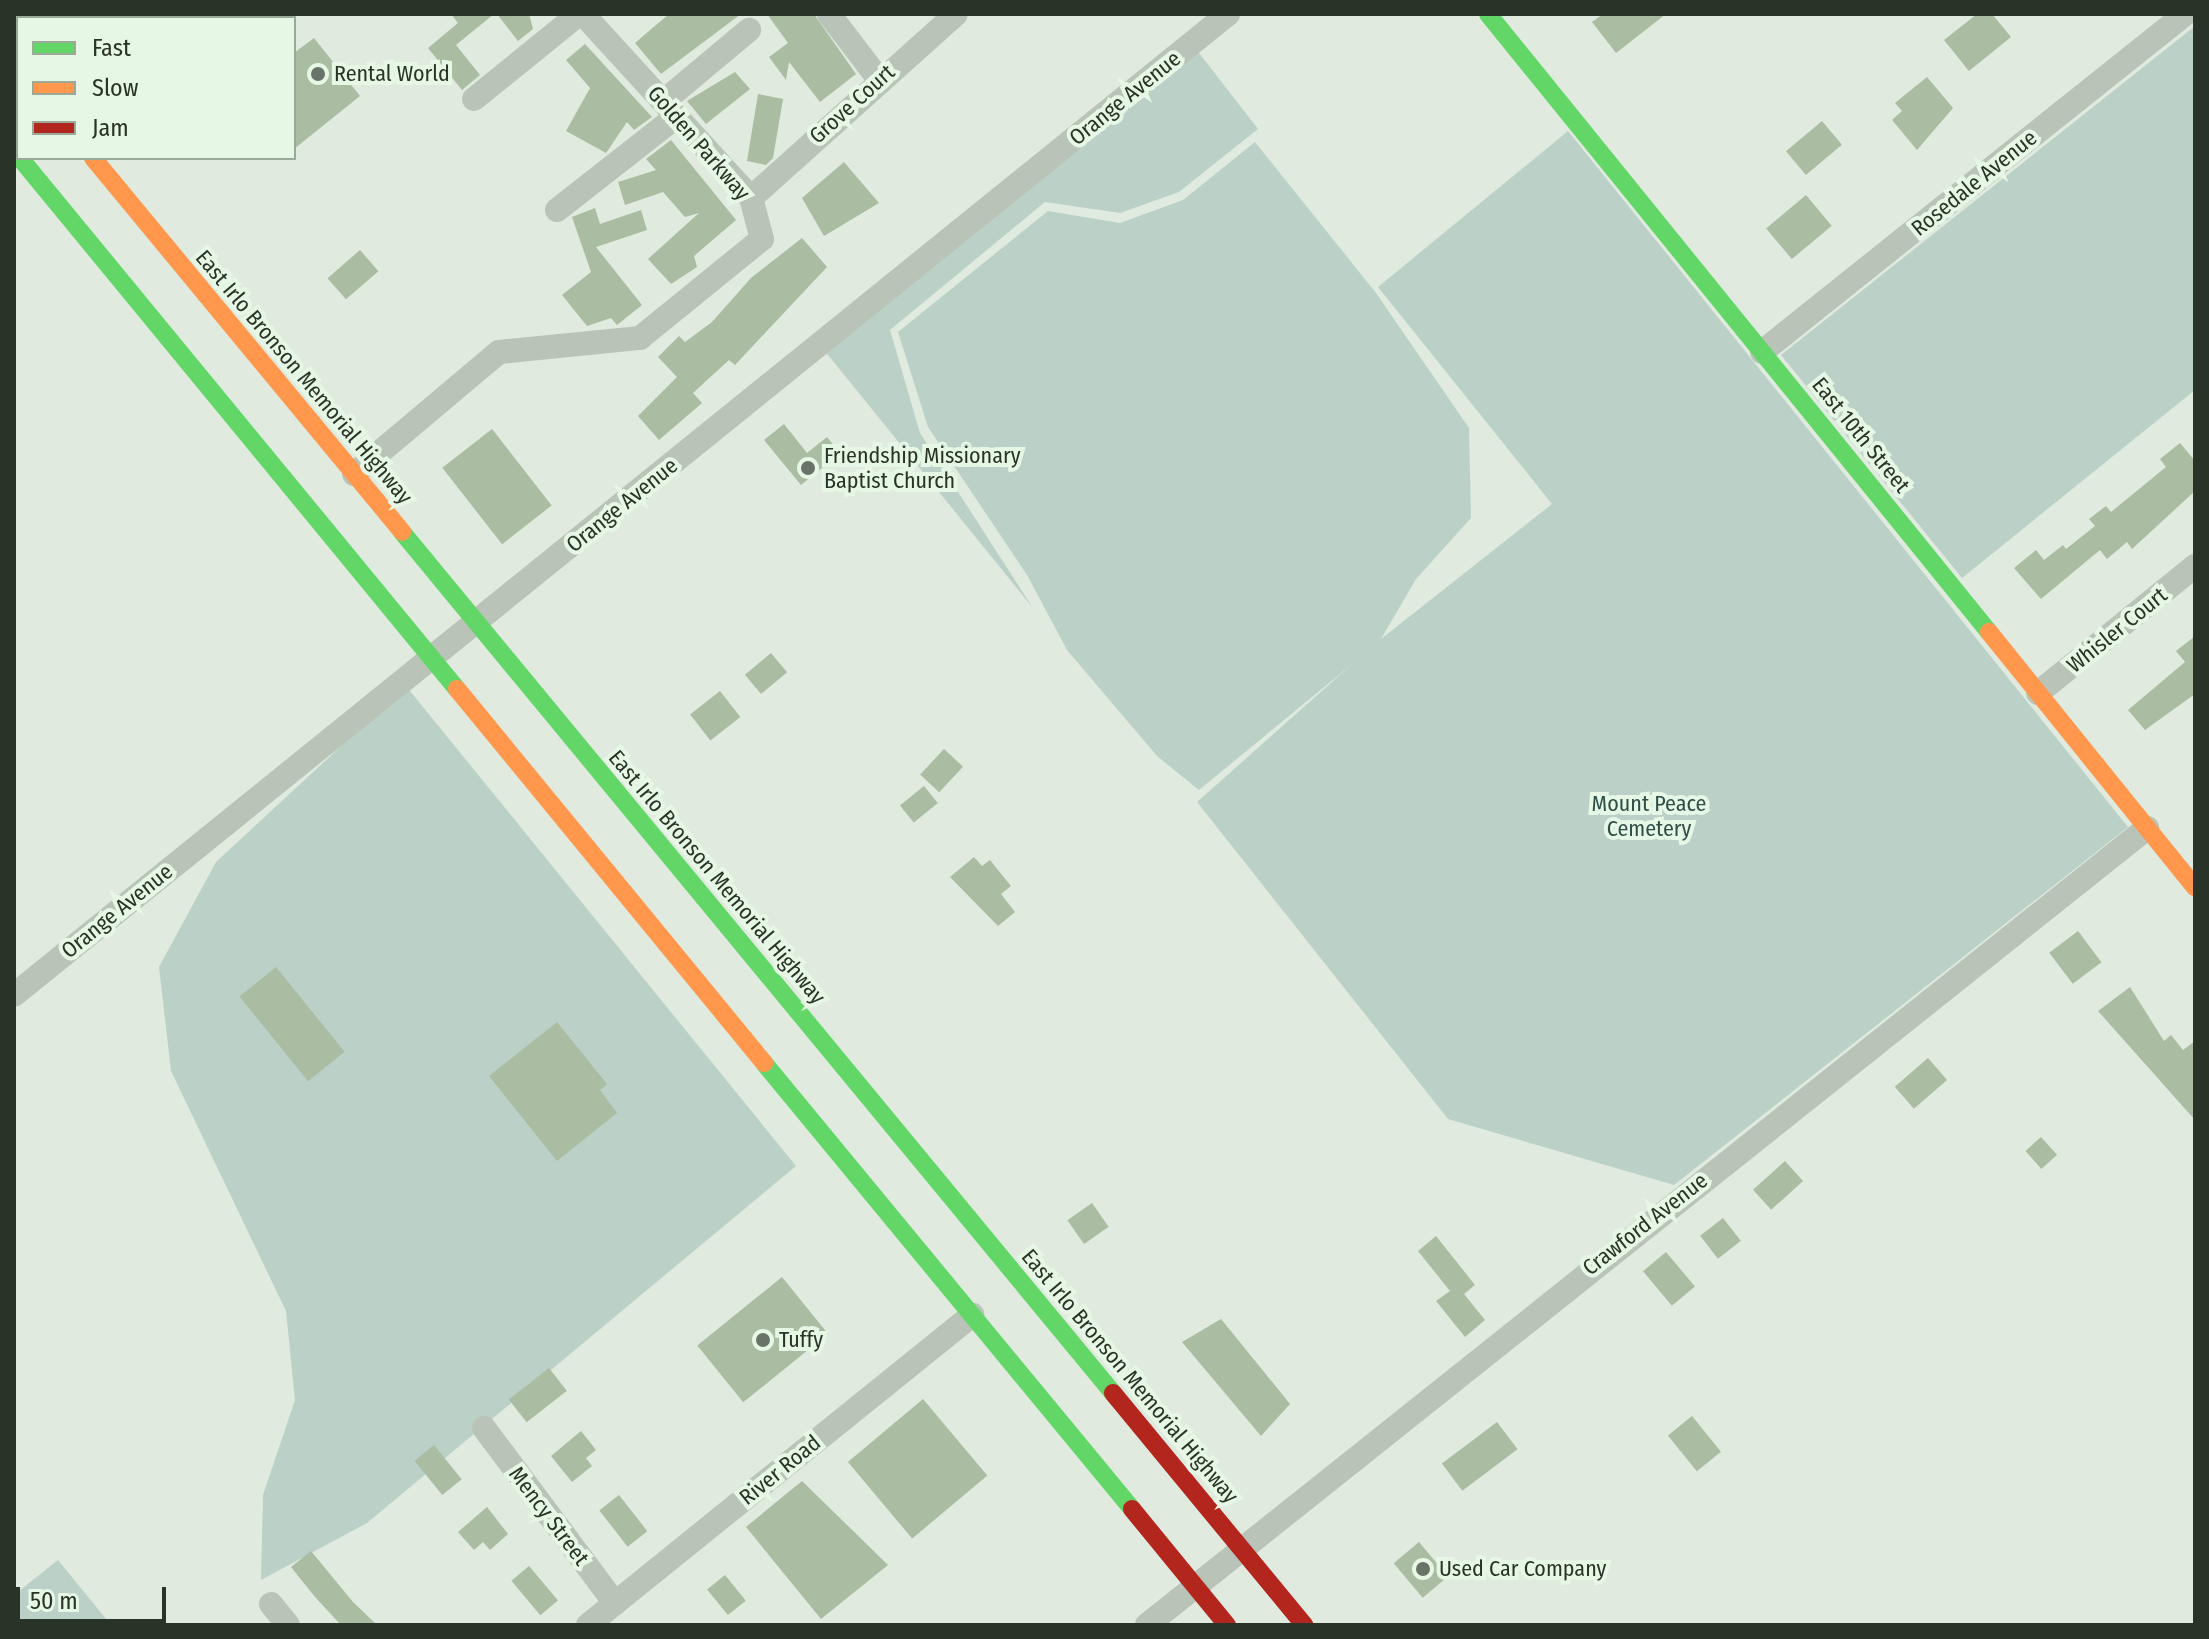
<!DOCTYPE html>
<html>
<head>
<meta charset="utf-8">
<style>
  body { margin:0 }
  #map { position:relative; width:2209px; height:1639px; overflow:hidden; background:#e0eadf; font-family:"Fira Sans Condensed",sans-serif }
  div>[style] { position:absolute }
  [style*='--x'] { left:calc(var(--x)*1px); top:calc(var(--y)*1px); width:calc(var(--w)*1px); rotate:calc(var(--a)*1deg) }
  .green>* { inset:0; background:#bbd1c7 }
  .building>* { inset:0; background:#aabca2; transform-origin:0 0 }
  .street>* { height:24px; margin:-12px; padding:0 12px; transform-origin:12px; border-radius:12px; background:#bac3b8 }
  .fast>* { height:18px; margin:-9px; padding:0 9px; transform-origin:9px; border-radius:9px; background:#63d668 }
  .slow>* { height:18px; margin:-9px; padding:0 9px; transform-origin:9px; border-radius:9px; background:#ff974d }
  .jam>* { height:18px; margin:-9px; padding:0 9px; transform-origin:9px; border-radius:9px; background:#b3261e }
  .dots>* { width:22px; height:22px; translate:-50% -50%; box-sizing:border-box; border:4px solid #e7f7e6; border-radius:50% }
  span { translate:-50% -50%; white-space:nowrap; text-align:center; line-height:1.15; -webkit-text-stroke:8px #e7f7e6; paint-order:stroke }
  .poi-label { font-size:22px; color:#2a3327 }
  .left { translate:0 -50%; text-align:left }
  .street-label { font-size:22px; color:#2a3327 }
  .park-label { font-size:22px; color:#2e4e47 }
  .frame { position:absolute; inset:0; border:16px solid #2a3327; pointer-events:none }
  .legend { position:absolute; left:16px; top:16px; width:280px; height:144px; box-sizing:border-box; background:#e7f7e6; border:2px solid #9ba99a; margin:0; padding:10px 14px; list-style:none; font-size:24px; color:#2a3327 }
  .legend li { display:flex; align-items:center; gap:16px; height:40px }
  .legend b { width:40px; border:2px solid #9ba99a }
  .scale { position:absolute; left:16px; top:1587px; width:150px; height:36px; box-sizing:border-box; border:4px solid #2a3327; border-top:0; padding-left:10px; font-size:24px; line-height:28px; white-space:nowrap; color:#2a3327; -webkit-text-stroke:6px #e7f7e6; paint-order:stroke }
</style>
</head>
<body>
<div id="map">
  <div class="green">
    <div style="clip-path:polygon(2195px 26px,2195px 390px,1962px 578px,1781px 355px)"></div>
    <div style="clip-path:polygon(1196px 49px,1258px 129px,1179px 192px,1120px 213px,1045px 202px,890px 330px,920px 433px,1033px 608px,824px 350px)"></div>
    <div style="clip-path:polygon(1568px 131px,2128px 827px,1674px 1185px,1448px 1119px,1197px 802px,1351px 665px,1199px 790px,1157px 756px,1067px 650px,1027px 575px,928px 427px,898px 332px,1048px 211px,1120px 223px,1183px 200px,1255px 142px,1376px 293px,1469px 428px,1471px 518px,1416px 579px,1381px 639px,1552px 504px,1378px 287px)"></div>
    <div style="clip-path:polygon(406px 686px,796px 1166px,367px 1523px,261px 1580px,263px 1495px,295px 1400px,286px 1311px,171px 1071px,159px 967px,216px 862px)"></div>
    <div style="clip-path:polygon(58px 1560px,111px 1625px,14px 1625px,14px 1595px)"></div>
  </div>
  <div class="building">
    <div style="clip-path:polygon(451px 14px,494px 14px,456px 45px,480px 75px,462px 90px,428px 48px,458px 23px)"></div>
    <div style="clip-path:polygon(497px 14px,529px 14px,533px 29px,518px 41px)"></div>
    <div style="clip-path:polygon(669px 14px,741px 14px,661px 74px,635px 43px)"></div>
    <div style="clip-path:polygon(767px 14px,814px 14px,856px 74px,820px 102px,789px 62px,786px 80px,769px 57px,788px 43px)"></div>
    <div style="clip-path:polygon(1603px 14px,1666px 14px,1616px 53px,1592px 22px)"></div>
    <div style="clip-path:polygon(1977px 14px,1992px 14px,2011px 37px,1969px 71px,1944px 40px)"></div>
    <div style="clip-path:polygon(314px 38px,360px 96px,294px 149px,294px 53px)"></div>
    <div style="clip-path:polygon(585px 44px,652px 117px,634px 130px,627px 122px,606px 153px,566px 131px,590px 88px,566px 60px)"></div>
    <div style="clip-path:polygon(735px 72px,750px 89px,706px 124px,687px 101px)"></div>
    <div style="clip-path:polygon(1927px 77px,1953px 108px,1917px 150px,1892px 120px,1902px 111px,1895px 103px)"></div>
    <div style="clip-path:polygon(758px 94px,783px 99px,773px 158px,766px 165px,747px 161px)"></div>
    <div style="left:1822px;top:121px;width:31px;height:47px;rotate:50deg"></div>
    <div style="clip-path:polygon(671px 140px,736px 220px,694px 256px,697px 267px,671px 284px,648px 259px,699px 213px,685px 217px,663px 192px,625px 205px,618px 182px,656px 170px,646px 159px)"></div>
    <div style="clip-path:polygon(844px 162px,879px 203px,824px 236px,802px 198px)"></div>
    <div style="left:1806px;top:195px;width:40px;height:52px;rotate:50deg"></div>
    <div style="clip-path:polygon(595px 208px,600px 224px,641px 210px,647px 230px,596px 247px,642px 305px,617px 325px,611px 318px,587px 326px,562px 295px,591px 272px,572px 217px)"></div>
    <div style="clip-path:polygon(802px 238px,827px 267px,735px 365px,729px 360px,693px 393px,702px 403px,659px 440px,638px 416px,677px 377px,658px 357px,679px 336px,685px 342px,712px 322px,751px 278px)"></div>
    <div style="left:360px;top:250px;width:28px;height:43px;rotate:49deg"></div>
    <div style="clip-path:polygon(784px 424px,807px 453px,827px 437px,840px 453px,801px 485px,764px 440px)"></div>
    <div style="left:492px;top:429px;width:97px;height:63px;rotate:52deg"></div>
    <div style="clip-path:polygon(2180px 443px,2195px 461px,2195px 491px,2132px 549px,2127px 542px,2107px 559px,2100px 550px,2041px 599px,2014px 568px,2036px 550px,2044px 560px,2063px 545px,2066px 549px,2095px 526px,2089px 519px,2106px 506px,2111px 512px,2166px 467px,2160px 459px)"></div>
    <div style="clip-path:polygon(2195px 636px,2195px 694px,2145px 730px,2128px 710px,2185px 662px,2176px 651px)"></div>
    <div style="left:771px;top:653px;width:25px;height:34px;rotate:50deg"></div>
    <div style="left:720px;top:691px;width:33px;height:38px;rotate:52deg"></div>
    <div style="left:944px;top:749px;width:26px;height:35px;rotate:43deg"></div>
    <div style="left:924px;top:786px;width:22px;height:31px;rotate:51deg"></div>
    <div style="clip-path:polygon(974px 857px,982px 866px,990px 860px,1011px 886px,1001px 894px,1015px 912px,998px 926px,950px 877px)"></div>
    <div style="left:2078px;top:931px;width:39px;height:36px;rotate:53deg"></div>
    <div style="left:276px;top:967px;width:109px;height:47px;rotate:51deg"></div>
    <div style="clip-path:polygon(2130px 987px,2164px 1041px,2171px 1035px,2183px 1050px,2195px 1041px,2195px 1120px,2098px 1011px)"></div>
    <div style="clip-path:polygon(557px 1022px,607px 1084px,600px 1090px,617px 1113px,557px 1161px,489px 1076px)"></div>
    <div style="left:1928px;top:1058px;width:29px;height:44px;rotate:49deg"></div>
    <div style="left:2041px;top:1137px;width:24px;height:21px;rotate:48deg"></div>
    <div style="left:1785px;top:1161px;width:27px;height:43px;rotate:48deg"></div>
    <div style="left:1092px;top:1203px;width:29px;height:30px;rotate:55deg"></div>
    <div style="left:1723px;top:1218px;width:29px;height:29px;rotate:52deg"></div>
    <div style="clip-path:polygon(1436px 1236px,1475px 1285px,1464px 1294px,1485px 1320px,1465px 1337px,1436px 1301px,1450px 1291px,1418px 1251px)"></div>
    <div style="left:1666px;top:1252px;width:45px;height:30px;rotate:50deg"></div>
    <div style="left:782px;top:1277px;width:73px;height:109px;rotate:51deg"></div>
    <div style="clip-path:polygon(1221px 1319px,1290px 1404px,1261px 1436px,1182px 1342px)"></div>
    <div style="left:549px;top:1368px;width:29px;height:51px;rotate:52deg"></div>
    <div style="left:923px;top:1399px;width:100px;height:98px;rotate:50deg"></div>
    <div style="left:1692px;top:1416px;width:46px;height:31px;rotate:51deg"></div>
    <div style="left:1497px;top:1422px;width:34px;height:69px;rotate:53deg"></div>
    <div style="clip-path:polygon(581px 1431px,596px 1450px,586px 1458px,592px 1466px,572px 1482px,551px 1456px)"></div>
    <div style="left:434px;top:1445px;width:44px;height:25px;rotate:51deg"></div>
    <div style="clip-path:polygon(802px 1481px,888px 1565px,821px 1619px,746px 1527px)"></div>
    <div style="left:619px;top:1495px;width:46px;height:25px;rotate:52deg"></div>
    <div style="clip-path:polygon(487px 1507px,508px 1534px,490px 1550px,483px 1542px,474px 1550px,458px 1532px)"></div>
    <div style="left:1419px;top:1542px;width:45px;height:33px;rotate:50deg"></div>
    <div style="clip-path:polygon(311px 1551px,353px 1602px,377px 1625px,341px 1625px,315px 1597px,291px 1567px)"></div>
    <div style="left:529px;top:1566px;width:45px;height:23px;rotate:50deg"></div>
    <div style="left:725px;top:1575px;width:33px;height:23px;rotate:51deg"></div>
  </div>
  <div class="street">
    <div style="--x:829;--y:14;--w:81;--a:52.6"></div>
    <div style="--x:268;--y:18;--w:6;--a:-39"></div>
    <div style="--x:474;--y:99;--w:135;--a:-39"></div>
    <div style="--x:664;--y:101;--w:111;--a:-39.9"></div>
    <div style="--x:751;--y:198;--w:275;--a:-41.9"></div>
    <div style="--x:557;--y:210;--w:152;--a:-38.1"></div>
    <div style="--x:1762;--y:352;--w:541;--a:-38.63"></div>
    <div style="--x:354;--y:474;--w:189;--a:-40.1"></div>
    <div style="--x:499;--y:352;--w:142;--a:-5.7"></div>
    <div style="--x:640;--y:338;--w:157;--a:-39.1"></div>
    <div style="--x:762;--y:239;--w:42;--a:-105"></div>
    <div style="--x:751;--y:198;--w:249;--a:-132.4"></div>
    <div style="--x:2038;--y:693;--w:202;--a:-39"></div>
    <div style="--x:14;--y:995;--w:1561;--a:-38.94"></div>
    <div style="--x:484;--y:1428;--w:219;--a:53.2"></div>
    <div style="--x:271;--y:1604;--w:27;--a:51"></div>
    <div style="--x:588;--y:1625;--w:494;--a:-38.9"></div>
    <div style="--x:1147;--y:1625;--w:1279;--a:-38.55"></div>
  </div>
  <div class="fast">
    <div style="--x:1488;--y:14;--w:796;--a:50.97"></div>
    <div style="--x:14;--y:112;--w:6;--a:51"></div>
    <div style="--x:20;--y:158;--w:688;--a:50.55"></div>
    <div style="--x:402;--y:532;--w:1117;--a:50.45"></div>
    <div style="--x:764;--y:1063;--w:578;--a:50.47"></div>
  </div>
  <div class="slow">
    <div style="--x:14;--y:62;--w:6;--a:45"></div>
    <div style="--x:93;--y:158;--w:485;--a:50.4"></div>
    <div style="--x:1989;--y:632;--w:328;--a:51.1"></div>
    <div style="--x:457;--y:689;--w:484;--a:50.6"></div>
  </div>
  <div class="jam">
    <div style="--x:1113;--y:1393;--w:301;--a:50.5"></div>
    <div style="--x:1132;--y:1509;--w:150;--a:50.7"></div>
  </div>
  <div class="dots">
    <div style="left:318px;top:74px;background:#6a7367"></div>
    <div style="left:808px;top:468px;background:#6a7367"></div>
    <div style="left:763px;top:1340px;background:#6a7367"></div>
    <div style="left:1423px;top:1569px;background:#6a7367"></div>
  </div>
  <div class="poi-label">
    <span class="left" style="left:334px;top:74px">Rental World</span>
    <span class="left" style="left:824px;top:468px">Friendship Missionary<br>Baptist Church</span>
    <span class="left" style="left:779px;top:1340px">Tuffy</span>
    <span class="left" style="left:1439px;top:1569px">Used Car Company</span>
  </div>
  <div class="street-label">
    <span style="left:1125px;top:98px;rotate:-39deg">Orange Avenue</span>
    <span style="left:852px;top:104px;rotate:-42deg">Grove Court</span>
    <span style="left:699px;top:143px;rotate:49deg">Golden Parkway</span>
    <span style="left:1974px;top:183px;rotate:-39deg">Rosedale Avenue</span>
    <span style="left:304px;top:377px;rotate:50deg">East Irlo Bronson Memorial Highway</span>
    <span style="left:1861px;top:435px;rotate:51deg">East 10th Street</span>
    <span style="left:622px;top:505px;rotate:-39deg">Orange Avenue</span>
    <span style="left:2117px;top:630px;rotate:-39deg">Whisler Court</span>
    <span style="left:717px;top:877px;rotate:50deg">East Irlo Bronson Memorial Highway</span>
    <span style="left:117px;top:911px;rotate:-39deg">Orange Avenue</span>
    <span style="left:1645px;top:1224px;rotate:-38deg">Crawford Avenue</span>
    <span style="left:1130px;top:1376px;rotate:50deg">East Irlo Bronson Memorial Highway</span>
    <span style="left:780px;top:1470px;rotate:-39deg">River Road</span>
    <span style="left:549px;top:1516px;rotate:53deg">Mency Street</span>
  </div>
  <div class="park-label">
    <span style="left:1649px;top:816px">Mount Peace<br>Cemetery</span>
  </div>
  <div class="frame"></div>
  <ul class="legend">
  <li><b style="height:10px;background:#63d668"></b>Fast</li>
  <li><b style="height:10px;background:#ff974d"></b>Slow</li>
  <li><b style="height:10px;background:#b3261e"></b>Jam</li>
  </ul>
  <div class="scale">50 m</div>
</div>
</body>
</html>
